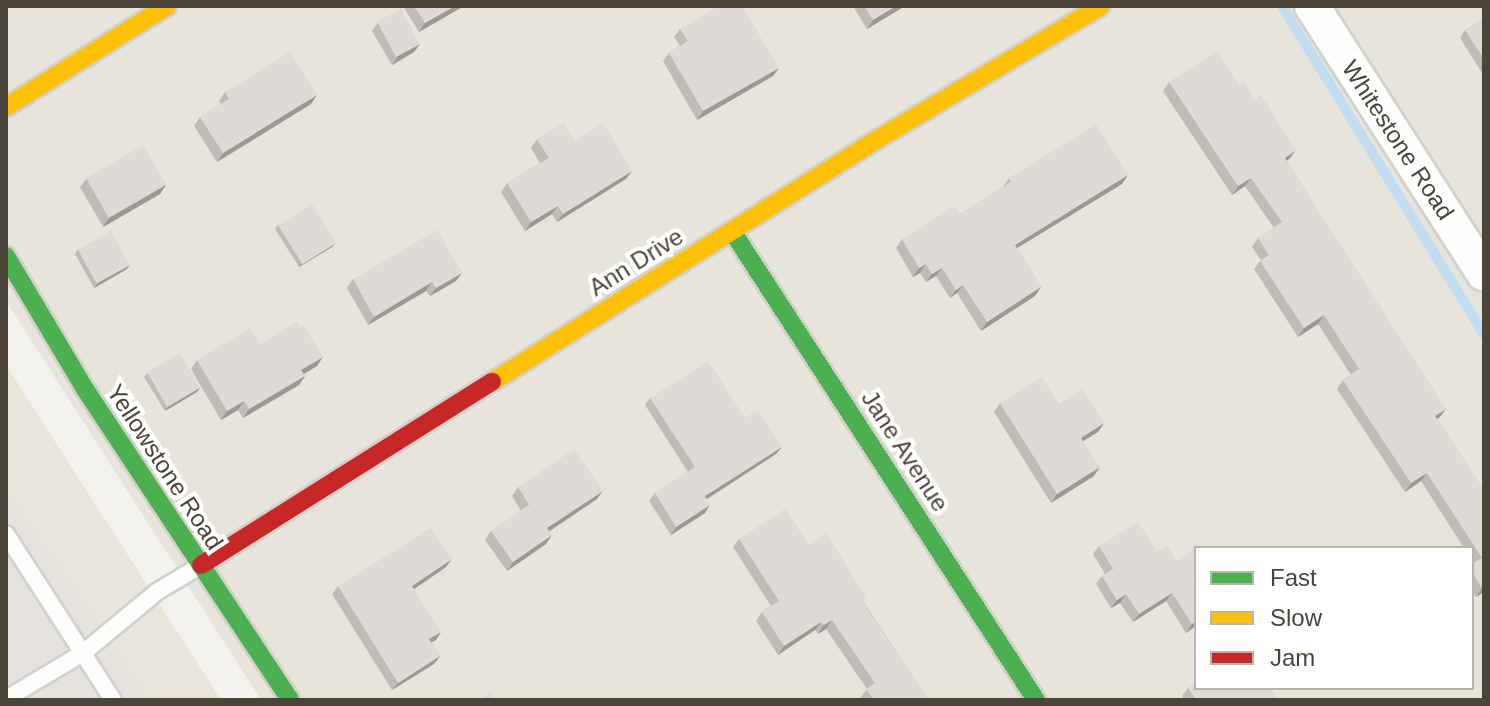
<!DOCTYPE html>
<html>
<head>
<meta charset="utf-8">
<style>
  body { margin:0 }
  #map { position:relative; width:1490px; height:706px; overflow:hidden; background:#f4f2ee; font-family:Helvetica,sans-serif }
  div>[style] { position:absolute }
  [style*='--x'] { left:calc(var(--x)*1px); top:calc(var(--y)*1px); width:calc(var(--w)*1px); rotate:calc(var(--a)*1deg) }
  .residential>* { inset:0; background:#e7e4dc }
  .education>* { inset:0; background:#eae5da }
  .parking>* { inset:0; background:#e6e3df }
  .stream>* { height:10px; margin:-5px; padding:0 5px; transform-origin:5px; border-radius:5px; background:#c0ddf1 }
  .roads { filter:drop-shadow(2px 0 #d2d0cb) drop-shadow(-2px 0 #d2d0cb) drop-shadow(0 2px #d2d0cb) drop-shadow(0 -2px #d2d0cb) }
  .lane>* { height:16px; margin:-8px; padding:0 8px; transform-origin:8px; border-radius:8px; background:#fdfdfc }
  .street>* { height:34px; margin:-17px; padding:0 17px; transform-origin:17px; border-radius:17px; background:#fdfdfc }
  .fast>* { height:18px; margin:-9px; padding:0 9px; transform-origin:9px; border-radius:9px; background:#4caf50 }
  .slow>* { height:18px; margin:-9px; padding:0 9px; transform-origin:9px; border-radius:9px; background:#ffc107 }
  .jam>* { height:18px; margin:-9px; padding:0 9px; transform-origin:9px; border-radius:9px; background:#c62828 }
  .wall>* { inset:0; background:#bfbcb8 }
  .shaded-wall>* { inset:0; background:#9b9996 }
  .building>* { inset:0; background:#dedbd6; transform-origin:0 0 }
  span { translate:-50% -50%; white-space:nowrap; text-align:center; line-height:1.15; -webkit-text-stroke:8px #fff; paint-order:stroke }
  .street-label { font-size:24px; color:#4b4439 }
  .frame { position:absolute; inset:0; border:8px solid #4b4439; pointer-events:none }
  .legend { position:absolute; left:1194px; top:546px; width:280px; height:144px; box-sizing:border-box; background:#fff; border:2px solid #b7b4b0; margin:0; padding:10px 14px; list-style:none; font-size:24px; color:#4b4439 }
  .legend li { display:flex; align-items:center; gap:16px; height:40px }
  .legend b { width:40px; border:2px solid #b7b4b0 }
</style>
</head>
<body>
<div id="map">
  <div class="residential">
    <div style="clip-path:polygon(evenodd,6px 6px,1484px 6px,1484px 700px,261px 700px,6px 301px,6px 6px,1196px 548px,1472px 548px,1472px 688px,1196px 688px,1196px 548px)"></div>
  </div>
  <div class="education">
    <div style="clip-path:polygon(6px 365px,221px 700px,6px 700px)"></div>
  </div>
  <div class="parking">
    <div style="clip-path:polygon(6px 490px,150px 700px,6px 700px)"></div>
  </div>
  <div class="stream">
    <div style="--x:1282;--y:6;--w:385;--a:58.4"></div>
  </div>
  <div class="roads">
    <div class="lane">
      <div style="--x:6;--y:534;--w:197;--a:57.2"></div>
      <div style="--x:6;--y:699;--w:90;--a:-30.9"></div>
      <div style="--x:83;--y:653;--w:97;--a:-39.6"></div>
      <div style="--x:158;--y:591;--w:49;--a:-30.8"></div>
    </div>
    <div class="street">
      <div style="--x:1312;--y:6;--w:318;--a:57.3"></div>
    </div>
    <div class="fast">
      <div style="--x:732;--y:231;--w:559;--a:57.05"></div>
      <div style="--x:6;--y:256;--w:155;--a:59.3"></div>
      <div style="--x:85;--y:389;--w:372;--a:56.6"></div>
    </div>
    <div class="slow">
      <div style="--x:6;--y:107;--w:190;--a:-32.1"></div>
      <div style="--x:492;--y:382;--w:444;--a:-32.2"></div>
      <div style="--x:868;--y:145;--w:271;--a:-30.8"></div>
    </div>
    <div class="jam">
      <div style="--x:201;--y:565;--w:344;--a:-32.2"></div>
    </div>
  </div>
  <div class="wall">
    <div style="clip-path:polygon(403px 6px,464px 6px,419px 32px)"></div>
    <div style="clip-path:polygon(853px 6px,905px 6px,867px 29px)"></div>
    <div style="clip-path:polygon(1484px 18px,1484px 76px,1460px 38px,1465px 30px)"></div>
    <div style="clip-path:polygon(378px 23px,420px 44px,414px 52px,392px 65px,372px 31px)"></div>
    <div style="clip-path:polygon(680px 29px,779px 68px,773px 76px,697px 120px,663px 61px,669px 53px,680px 46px,674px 37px)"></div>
    <div style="clip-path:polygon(1169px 82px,1239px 85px,1290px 158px,1287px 161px,1440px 417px,1437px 419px,1484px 491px,1484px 592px,1476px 597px,1472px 590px,1472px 564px,1474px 563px,1472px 560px,1472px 548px,1464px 548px,1421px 481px,1405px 492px,1337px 389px,1343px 380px,1351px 375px,1318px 324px,1298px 337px,1254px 269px,1261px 260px,1252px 247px,1258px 238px,1274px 228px,1245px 186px,1232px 195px,1163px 91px)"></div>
    <div style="clip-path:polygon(225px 92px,311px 104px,217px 162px,194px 126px,200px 117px,221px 104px,219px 101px)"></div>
    <div style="clip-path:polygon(537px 139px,575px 141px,626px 179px,557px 222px,552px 214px,525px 231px,501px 192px,507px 183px,540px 163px,531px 148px)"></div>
    <div style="clip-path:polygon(1009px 178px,1122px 184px,1017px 248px,1041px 287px,1035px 296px,981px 331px,957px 293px,950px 298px,936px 276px,926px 282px,920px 273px,913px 277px,896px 248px,902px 239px,960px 214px,1003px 187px)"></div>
    <div style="clip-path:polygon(86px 179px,166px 185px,160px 194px,103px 227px,80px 187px)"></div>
    <div style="clip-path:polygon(278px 225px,332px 247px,299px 267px,275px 229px)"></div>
    <div style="clip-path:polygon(78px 249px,127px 269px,94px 288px,75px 254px)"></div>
    <div style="clip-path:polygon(353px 279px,456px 281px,430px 296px,426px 291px,368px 325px,347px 288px)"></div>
    <div style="clip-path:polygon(260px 344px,317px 366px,304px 374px,305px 376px,299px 385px,243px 418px,238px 410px,221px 420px,191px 369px,197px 360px)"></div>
    <div style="clip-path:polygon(148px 373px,200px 388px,197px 392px,165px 411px,144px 377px)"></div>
    <div style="clip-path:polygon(650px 398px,745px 418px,782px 447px,776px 454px,707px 499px,705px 513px,671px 535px,649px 501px,655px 493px,688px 472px,645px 405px)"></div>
    <div style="clip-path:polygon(1000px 403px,1059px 404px,1098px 432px,1083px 441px,1094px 476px,1051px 503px,994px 412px)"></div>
    <div style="clip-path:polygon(518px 487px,597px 499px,549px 531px,546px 544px,507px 571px,485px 540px,491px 531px,521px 511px,512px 496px)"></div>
    <div style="clip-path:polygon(739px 539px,809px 545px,864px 603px,928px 700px,862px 700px,860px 698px,867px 689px,826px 629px,818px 634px,815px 630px,778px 655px,756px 621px,762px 612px,771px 606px,733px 547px)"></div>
    <div style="clip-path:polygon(1099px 546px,1157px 551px,1177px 562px,1196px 548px,1196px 626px,1186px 633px,1166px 601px,1133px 622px,1120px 603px,1111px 608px,1096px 584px,1102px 576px,1105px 574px,1093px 554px)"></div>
    <div style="clip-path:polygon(446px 567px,414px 589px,436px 640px,431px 642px,440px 656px,434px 664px,392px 690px,332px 594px,338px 586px)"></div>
    <div style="clip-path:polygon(1188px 688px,1277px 700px,1185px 700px,1182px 696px)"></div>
  </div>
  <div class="shaded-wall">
    <div style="clip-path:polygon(455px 6px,464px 6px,419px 32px,425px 23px)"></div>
    <div style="clip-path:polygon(896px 6px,905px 6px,867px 29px,873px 20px)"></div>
    <div style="clip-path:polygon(420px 44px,414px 52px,392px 65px,398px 56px)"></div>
    <div style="clip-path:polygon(779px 68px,773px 76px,697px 120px,703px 111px)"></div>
    <div style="clip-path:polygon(317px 95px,311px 104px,217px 162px,223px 153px)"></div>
    <div style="clip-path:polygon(1296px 150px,1290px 158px,1279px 166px,1285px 158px)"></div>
    <div style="clip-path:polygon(632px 171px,626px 179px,557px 222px,563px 214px)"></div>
    <div style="clip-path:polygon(1128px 175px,1122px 184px,1009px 253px,1015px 245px)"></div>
    <div style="clip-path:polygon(1251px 178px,1245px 186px,1232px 195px,1238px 186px)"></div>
    <div style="clip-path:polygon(166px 185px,160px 194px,103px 227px,109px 218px)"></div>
    <div style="clip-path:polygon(558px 206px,552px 214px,525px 231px,531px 222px)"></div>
    <div style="clip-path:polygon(336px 243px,332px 247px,299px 267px,302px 263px)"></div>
    <div style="clip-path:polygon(926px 264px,920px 273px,913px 277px,919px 268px)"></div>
    <div style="clip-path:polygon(130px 265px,127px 269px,94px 288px,98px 283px)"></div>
    <div style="clip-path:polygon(942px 268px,936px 276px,926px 282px,932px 274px)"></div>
    <div style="clip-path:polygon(462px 273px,456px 281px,430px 296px,436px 288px)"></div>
    <div style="clip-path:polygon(432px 282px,426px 291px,368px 325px,374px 317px)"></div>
    <div style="clip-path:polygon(963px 285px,957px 293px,950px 298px,956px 290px)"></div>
    <div style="clip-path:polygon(1041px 287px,1035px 296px,981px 331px,987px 322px)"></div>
    <div style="clip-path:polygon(1324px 315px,1318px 324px,1298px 337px,1304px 328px)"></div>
    <div style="clip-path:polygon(323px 357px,317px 366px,295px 379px,301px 370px)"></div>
    <div style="clip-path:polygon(305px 376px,299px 385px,243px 418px,249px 409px)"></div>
    <div style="clip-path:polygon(200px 388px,197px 392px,165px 411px,168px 407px)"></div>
    <div style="clip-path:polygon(244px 401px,238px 410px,221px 420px,227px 411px)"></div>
    <div style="clip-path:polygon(1446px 409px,1440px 417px,1429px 424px,1435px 416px)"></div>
    <div style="clip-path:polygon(1104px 423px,1098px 432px,1075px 446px,1081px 438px)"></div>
    <div style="clip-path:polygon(782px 447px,776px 454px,699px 504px,705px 496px)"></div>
    <div style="clip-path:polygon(1100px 467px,1094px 476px,1051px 503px,1057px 494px)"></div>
    <div style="clip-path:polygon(1427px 473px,1421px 481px,1405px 492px,1411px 483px)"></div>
    <div style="clip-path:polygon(603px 491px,597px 499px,541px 537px,547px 528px)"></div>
    <div style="clip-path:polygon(710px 505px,705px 513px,671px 535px,676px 527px)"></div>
    <div style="clip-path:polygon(552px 535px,546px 544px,507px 571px,513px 562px)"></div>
    <div style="clip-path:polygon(452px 559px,446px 567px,407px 594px,412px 586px)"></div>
    <div style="clip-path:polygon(1484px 587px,1484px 592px,1476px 597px,1482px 588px)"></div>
    <div style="clip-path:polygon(1172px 593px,1166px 601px,1133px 622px,1139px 614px)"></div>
    <div style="clip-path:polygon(1126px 594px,1120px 603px,1111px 608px,1117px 600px)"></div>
    <div style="clip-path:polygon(832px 620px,826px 629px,818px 634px,824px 625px)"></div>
    <div style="clip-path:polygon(1196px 621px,1196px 626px,1186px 633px,1192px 624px)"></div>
    <div style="clip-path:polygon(821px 622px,815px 630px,778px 655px,784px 646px)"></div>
    <div style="clip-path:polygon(441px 632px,436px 640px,424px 647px,429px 639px)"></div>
    <div style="clip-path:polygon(440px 656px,434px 664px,392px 690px,398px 683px)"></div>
  </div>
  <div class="building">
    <div style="clip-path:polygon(414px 6px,455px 6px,425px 23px)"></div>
    <div style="clip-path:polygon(719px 6px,742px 6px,779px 68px,703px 111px,669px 53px,688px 41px,680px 29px)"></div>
    <div style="clip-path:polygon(864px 6px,896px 6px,873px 20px)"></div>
    <div style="left:401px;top:9px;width:40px;height:27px;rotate:62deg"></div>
    <div style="clip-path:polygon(1484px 18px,1484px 59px,1465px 30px)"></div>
    <div style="clip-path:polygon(1217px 51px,1239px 85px,1244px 82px,1255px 99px,1261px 95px,1296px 150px,1285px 158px,1446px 409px,1435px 416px,1484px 491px,1484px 587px,1482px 588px,1472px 572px,1472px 564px,1482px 558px,1427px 473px,1411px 483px,1343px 380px,1359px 369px,1324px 315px,1304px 328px,1260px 261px,1269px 255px,1258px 238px,1282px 222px,1251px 178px,1238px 186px,1169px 82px)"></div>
    <div style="clip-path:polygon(290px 52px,317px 95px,223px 153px,200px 117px,229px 99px,225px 92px)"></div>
    <div style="clip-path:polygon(563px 123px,575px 141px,603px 123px,632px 171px,563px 214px,558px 206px,531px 222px,507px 183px,549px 158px,537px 139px)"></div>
    <div style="clip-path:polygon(1096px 124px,1128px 175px,1015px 245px,1041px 287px,987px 322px,963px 285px,956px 290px,942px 268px,932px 274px,926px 264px,919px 268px,902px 239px,954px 206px,960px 214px,1011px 182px,1009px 178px)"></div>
    <div style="left:143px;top:145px;width:46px;height:66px;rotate:60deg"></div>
    <div style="left:312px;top:204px;width:46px;height:40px;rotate:58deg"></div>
    <div style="clip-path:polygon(437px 230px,462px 273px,436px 288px,432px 282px,374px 317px,353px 279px)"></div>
    <div style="left:111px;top:231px;width:39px;height:38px;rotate:61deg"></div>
    <div style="clip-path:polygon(297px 322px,301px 327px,304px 325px,323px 357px,301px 370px,305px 376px,249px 409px,244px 401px,227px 411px,197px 360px,250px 328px,260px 344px)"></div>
    <div style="left:180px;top:353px;width:40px;height:38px;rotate:60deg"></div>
    <div style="clip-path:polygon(708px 361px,745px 418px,758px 410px,782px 447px,705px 496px,710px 505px,676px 527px,655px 493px,695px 467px,650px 398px)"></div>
    <div style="clip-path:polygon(1042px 377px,1059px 404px,1083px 389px,1104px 423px,1081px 438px,1100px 467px,1057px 494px,1000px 403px)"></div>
    <div style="clip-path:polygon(574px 449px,603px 491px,547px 528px,552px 535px,513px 562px,491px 531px,529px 505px,518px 487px)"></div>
    <div style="clip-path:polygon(785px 509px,809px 545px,826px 533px,867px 598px,862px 601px,928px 700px,874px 700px,866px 689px,875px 683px,832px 620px,824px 625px,821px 622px,784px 646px,762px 612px,779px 601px,739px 539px)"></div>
    <div style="clip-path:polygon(1138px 522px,1157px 551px,1167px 546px,1177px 562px,1197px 547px,1197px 548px,1196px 548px,1196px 621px,1192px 624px,1172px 593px,1139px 614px,1126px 594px,1117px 600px,1102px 576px,1113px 569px,1099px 546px)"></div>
    <div style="clip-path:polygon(431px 528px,452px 559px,412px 586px,441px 632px,429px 639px,440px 656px,398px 683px,338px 586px)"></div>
    <div style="clip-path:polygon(1196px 683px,1196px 688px,1270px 688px,1277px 700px,1196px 700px,1188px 688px)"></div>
    <div style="clip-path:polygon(491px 692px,496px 700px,479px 700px)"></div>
  </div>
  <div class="street-label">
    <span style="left:1398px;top:140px;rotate:57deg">Whitestone Road</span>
    <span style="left:636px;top:262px;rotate:-32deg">Ann Drive</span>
    <span style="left:905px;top:451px;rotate:57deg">Jane Avenue</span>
    <span style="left:165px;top:467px;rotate:57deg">Yellowstone Road</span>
  </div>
  <div class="frame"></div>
  <ul class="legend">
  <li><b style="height:10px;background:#4caf50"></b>Fast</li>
  <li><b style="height:10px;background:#ffc107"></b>Slow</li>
  <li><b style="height:10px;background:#c62828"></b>Jam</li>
  </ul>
</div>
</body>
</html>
